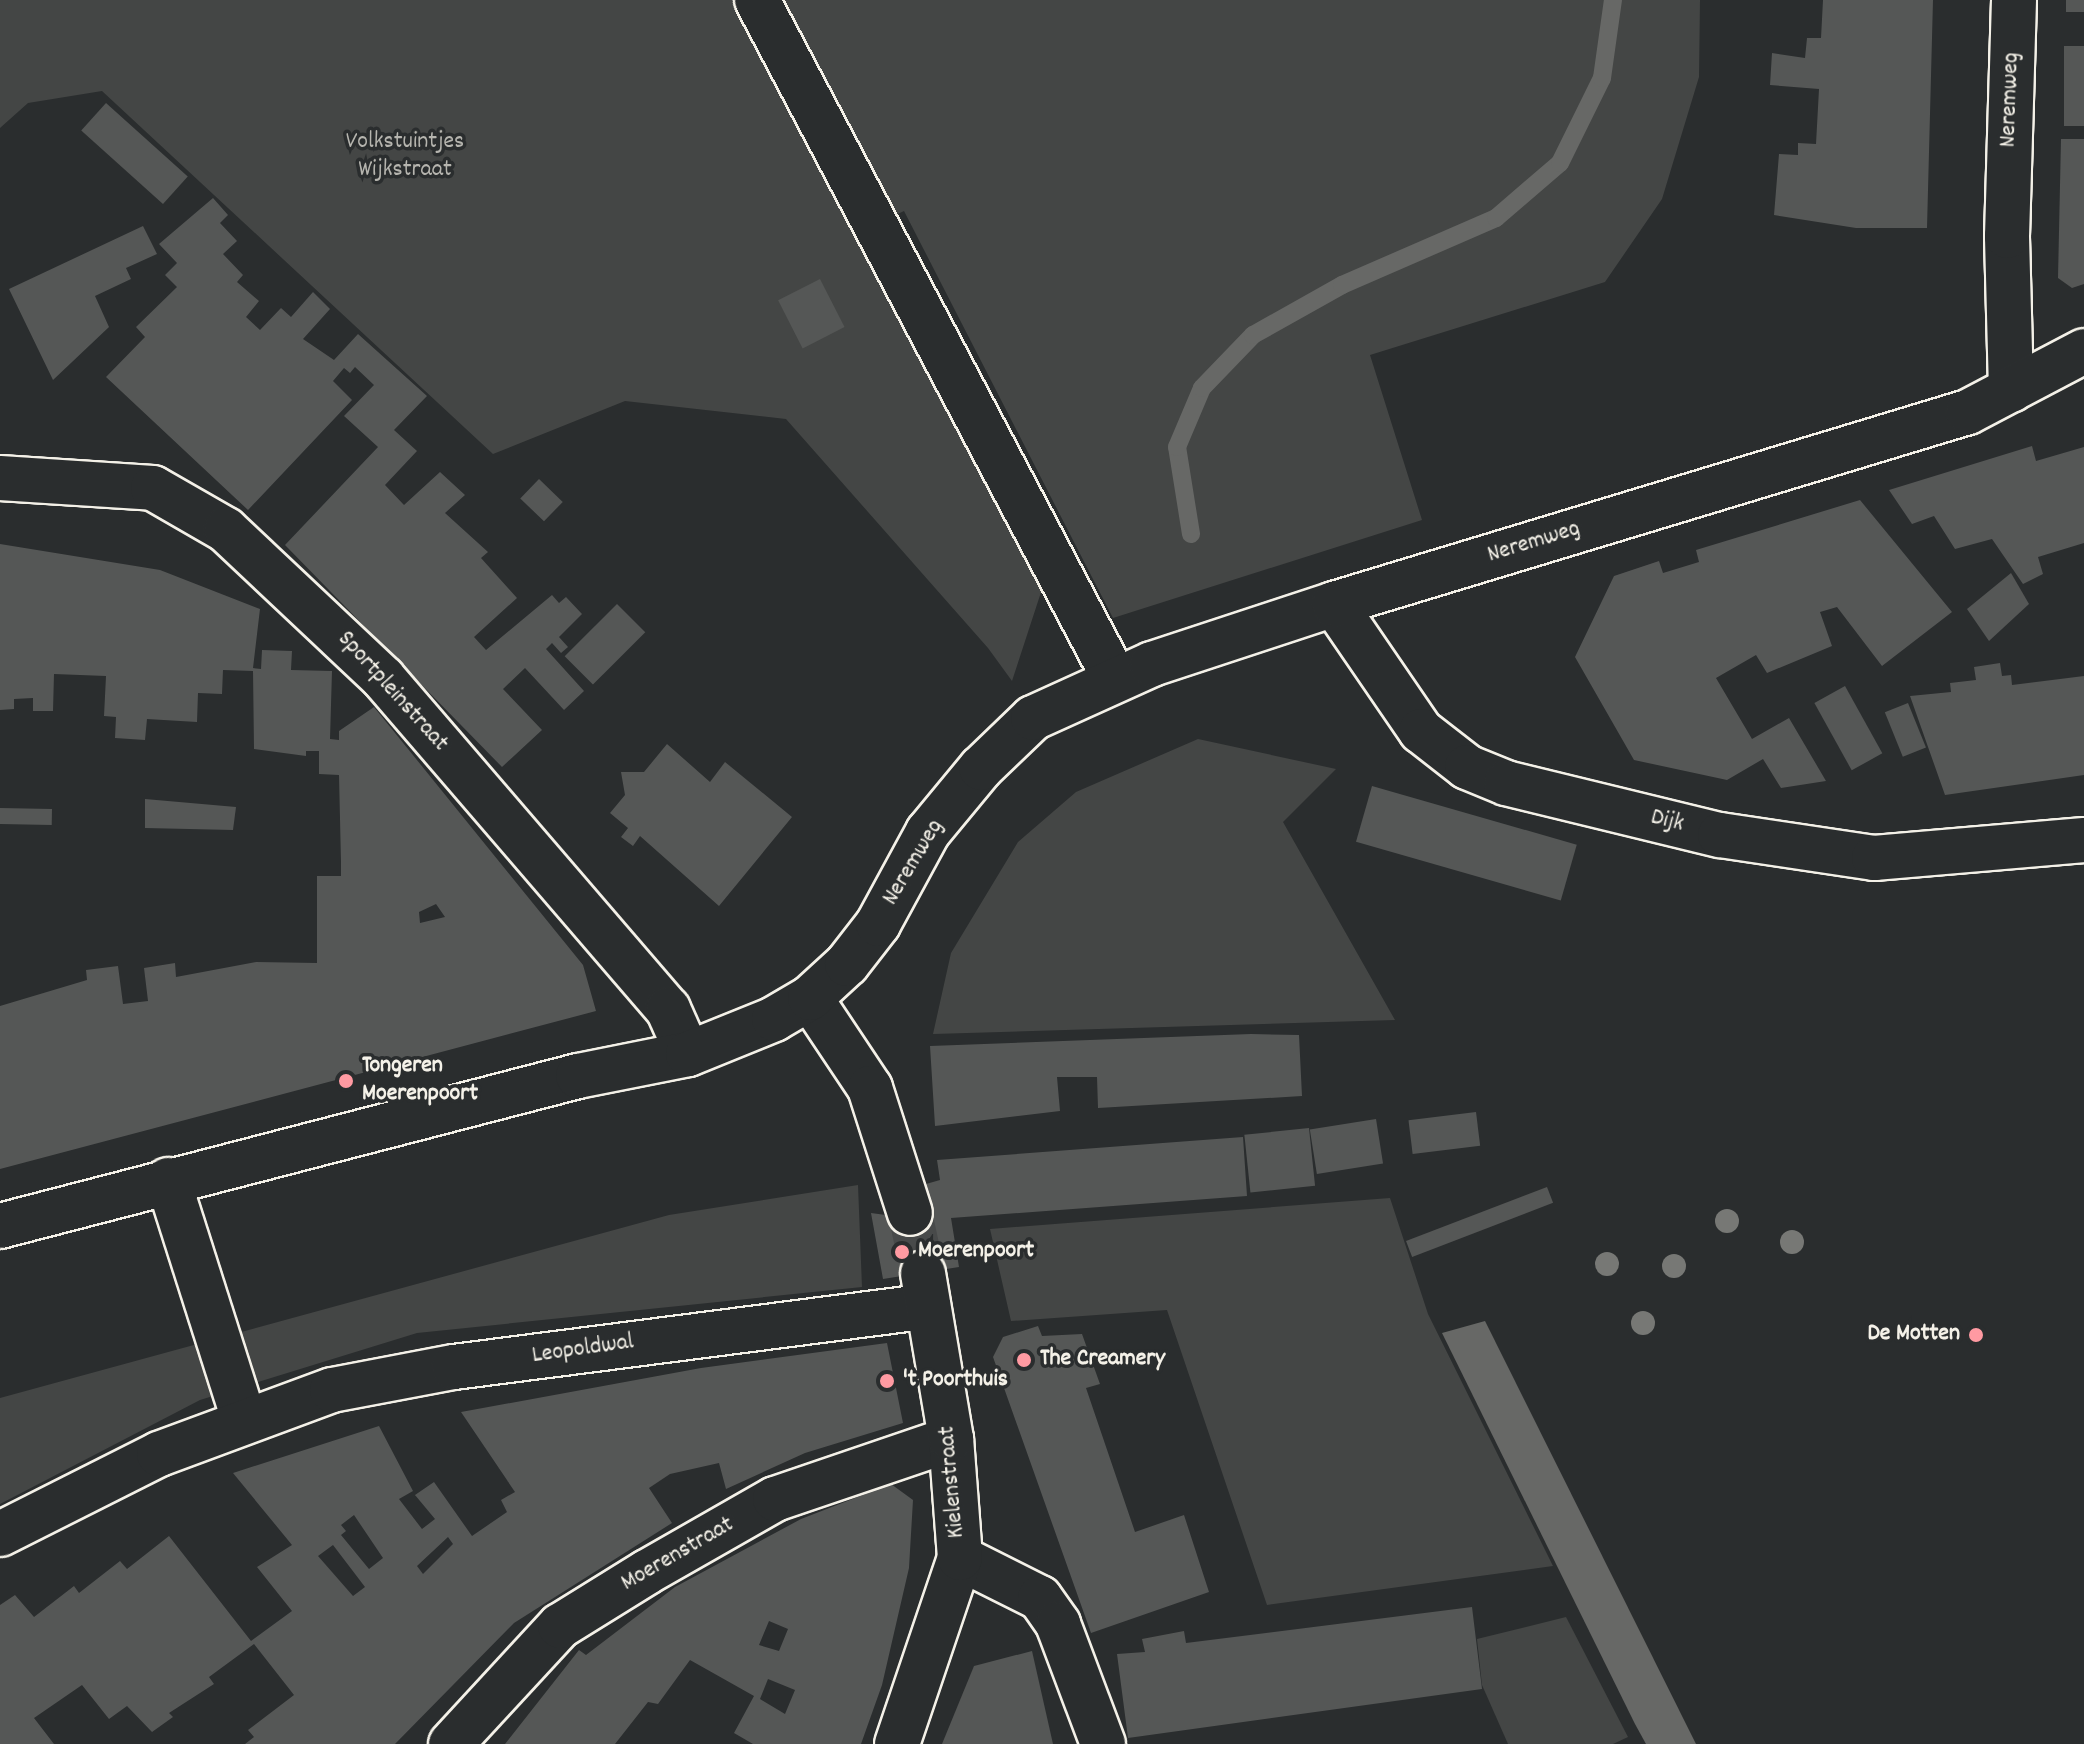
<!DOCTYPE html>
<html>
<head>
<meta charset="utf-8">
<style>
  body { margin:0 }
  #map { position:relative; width:2084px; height:1744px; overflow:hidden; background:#2a2d2e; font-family:Dekko,sans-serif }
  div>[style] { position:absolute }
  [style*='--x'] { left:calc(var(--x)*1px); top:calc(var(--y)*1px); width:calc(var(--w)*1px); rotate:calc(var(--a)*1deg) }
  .green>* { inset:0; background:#444645 }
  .water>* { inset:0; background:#676866 }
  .stream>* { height:18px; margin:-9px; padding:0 9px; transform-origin:9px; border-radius:9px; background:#676866 }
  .building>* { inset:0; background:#555756; transform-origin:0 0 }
  .minor-tunnel>* { height:44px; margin-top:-22px; transform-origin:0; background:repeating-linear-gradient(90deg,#484a4a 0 44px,transparent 0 66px) }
  .roads { filter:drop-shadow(2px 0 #f4f1e8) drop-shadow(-2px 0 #f4f1e8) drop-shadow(0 2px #f4f1e8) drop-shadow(0 -2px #f4f1e8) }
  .minor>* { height:44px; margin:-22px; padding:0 22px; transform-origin:22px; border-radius:22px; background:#2a2d2e }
  .trees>* { width:24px; height:24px; margin:-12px; border-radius:50%; background:#777875 }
  .dots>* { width:22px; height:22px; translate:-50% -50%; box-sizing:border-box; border:4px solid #2a2d2e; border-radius:50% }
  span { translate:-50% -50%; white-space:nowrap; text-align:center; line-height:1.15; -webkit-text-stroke:7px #2a2d2e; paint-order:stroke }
  .street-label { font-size:24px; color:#f4f1e8 }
  .park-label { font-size:24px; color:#b6b5af }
  .poi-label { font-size:24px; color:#f4f1e8; font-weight:700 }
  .left { translate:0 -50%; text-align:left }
  .right { translate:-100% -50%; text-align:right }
</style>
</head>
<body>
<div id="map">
  <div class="green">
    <div style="clip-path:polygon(0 0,1700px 0,1699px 77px,1662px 199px,1605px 282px,1370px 355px,1422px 520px,1113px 618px,904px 211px,856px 234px,1045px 580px,1012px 681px,988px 648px,786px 419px,625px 401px,493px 454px,102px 91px,28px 103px,0 128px)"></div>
    <div style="clip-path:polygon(1198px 739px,1336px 769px,1283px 822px,1395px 1020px,933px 1034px,951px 953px,1018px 842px,1076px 792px)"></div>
    <div style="clip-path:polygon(858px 1185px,862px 1287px,417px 1333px,200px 1400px,0 1504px,0 1398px,669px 1215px)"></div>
    <div style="clip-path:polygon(1390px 1198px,1428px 1314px,1553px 1566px,1267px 1605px,1167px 1310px,1011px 1321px,990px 1229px)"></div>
    <div style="clip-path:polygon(1566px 1617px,1628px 1737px,1613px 1744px,1508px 1744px,1482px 1685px,1477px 1639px)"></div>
  </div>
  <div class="water">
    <div style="clip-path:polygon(1485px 1321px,1696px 1744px,1646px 1744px,1635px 1724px,1442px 1333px)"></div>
  </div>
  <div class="stream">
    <div style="--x:1191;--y:534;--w:88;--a:-99.1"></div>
    <div style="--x:1177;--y:447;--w:64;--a:-67"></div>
    <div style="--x:1202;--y:388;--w:74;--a:-46.1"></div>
    <div style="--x:1253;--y:335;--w:102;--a:-29.3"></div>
    <div style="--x:1342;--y:285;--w:168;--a:-23.5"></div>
    <div style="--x:1496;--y:218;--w:84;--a:-40.7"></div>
    <div style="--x:1560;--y:163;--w:95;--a:-63.7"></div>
    <div style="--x:1602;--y:78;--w:79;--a:-82"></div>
  </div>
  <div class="building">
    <div style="clip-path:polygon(1823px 0,1933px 0,1927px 228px,1856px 228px,1774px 215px,1779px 154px,1798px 155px,1798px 143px,1816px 144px,1819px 89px,1770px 85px,1772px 53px,1805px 58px,1807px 38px,1821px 38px)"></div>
    <div style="left:2066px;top:0;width:18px;height:12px"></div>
    <div style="left:2084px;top:46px;width:80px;height:20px;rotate:90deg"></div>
    <div style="left:106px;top:103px;width:110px;height:37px;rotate:42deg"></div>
    <div style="clip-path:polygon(2061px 139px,2084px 139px,2084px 284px,2072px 288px,2058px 278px)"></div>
    <div style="clip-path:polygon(213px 198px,228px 215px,220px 223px,237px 241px,223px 254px,243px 275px,237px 282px,259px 301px,246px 317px,260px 330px,281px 308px,291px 317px,313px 292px,330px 309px,303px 339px,334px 360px,358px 334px,427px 396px,394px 430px,417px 451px,385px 485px,404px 505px,440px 472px,465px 495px,445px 513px,488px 552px,481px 558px,517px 598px,474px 637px,486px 650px,552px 595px,559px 603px,566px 597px,582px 614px,559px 637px,568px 647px,561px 653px,552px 643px,546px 649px,584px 691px,564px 710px,525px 668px,503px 689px,542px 730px,502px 767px,285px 545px,378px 447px,344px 416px,374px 385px,355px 367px,350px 373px,344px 368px,333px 381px,352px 400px,248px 510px,106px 377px,145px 337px,136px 327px,177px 287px,165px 275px,177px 263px,159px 244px)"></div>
    <div style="clip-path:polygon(143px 226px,157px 254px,126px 268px,131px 279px,95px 296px,109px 327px,53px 380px,9px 289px)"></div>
    <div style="left:820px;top:279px;width:54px;height:47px;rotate:63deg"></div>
    <div style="clip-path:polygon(2032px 446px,2036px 461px,2084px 447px,2084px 543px,2038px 557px,2043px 574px,2023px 584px,1992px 539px,1955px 549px,1934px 516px,1912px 524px,1889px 490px)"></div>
    <div style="left:539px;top:479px;width:33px;height:27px;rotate:44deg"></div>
    <div style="clip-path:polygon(1860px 500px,1952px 612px,1882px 666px,1837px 607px,1820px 612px,1832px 646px,1767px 673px,1756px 655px,1716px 678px,1752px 739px,1789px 718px,1826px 781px,1781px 788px,1763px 759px,1727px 780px,1634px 760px,1575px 657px,1614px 576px,1659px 561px,1663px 573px,1699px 562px,1696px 550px)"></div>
    <div style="clip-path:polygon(evenodd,0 544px,160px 570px,260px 609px,253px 668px,261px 669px,262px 650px,292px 651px,291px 670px,332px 671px,330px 739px,339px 740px,339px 731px,374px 707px,583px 965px,596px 1011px,0 1169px,0 1006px,87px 980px,86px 970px,118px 966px,123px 1004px,148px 1001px,144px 968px,175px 963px,176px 977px,256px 962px,317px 963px,317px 876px,341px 876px,341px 863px,339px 775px,319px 774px,319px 751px,306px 751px,306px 756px,254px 749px,253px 671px,223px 670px,222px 694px,198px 693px,197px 722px,147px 719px,145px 740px,115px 738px,116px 717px,104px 716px,106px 676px,54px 674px,53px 711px,33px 711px,33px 698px,14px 699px,14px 709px,0 710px,0 544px,436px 904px,445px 917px,420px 923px,419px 912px,436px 904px)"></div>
    <div style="clip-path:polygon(2011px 573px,2029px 604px,1989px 641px,1967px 609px)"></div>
    <div style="left:617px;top:604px;width:40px;height:74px;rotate:45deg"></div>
    <div style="clip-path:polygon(2000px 663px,2002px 676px,2011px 675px,2012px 685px,2084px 676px,2084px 775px,1945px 795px,1910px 696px,1951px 692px,1950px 683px,1976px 680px,1974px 667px)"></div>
    <div style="left:1845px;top:686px;width:77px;height:35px;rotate:61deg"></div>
    <div style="left:1908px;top:703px;width:48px;height:25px;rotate:68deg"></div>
    <div style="clip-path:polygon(667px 744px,710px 782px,725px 762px,792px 817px,719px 906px,640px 836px,633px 846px,621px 837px,628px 828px,610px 813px,625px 795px,621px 772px,644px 772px)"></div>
    <div style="left:1372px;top:786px;width:213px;height:58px;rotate:16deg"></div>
    <div style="clip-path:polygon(145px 799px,236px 807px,233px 830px,145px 828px)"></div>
    <div style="left:0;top:808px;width:52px;height:16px;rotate:1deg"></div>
    <div style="clip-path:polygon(1251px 1034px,1299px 1035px,1302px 1096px,1098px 1108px,1097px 1077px,1057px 1077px,1060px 1111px,935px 1126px,930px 1046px)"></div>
    <div style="left:1476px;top:1112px;width:34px;height:68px;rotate:83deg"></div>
    <div style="left:1376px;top:1119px;width:45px;height:67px;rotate:81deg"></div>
    <div style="left:1309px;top:1128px;width:58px;height:65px;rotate:84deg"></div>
    <div style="clip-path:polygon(1243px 1137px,1247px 1196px,951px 1218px,959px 1267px,883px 1279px,871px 1213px,893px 1216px,929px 1208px,926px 1184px,940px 1180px,937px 1160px)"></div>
    <div style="left:1547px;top:1187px;width:17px;height:151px;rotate:69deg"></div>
    <div style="clip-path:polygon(1038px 1326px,1042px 1336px,1082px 1334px,1100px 1384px,1086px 1388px,1135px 1532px,1184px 1515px,1209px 1592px,1091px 1633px,993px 1357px,1003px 1337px)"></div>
    <div style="clip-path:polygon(evenodd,887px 1343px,903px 1423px,805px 1453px,726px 1489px,719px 1463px,670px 1474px,649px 1488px,672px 1523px,514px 1623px,395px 1744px,245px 1744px,254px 1737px,248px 1730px,294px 1695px,254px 1644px,209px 1677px,214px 1684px,169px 1713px,173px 1717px,152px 1732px,127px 1706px,109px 1719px,82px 1685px,34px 1718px,54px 1744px,0 1744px,0 1605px,15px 1595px,34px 1617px,74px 1586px,79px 1593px,120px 1561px,127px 1569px,169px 1536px,251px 1641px,292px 1611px,257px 1567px,292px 1545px,233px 1473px,379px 1426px,413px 1491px,399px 1499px,422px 1529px,435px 1519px,415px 1495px,434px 1482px,472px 1536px,507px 1512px,501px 1500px,515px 1492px,461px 1412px,701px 1368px,887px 1343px,354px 1515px,383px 1558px,369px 1569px,341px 1535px,346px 1531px,341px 1525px,354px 1515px,887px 1343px,448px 1537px,453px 1544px,423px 1574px,417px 1566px,448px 1537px,887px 1343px,333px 1545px,365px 1587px,353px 1596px,318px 1556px,333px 1545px)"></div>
    <div style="clip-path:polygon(evenodd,891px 1484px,913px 1500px,909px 1568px,882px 1685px,861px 1744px,753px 1744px,734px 1733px,754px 1696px,690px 1660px,658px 1704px,648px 1702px,615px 1744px,505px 1744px,579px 1650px,586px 1655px,675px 1587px,801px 1519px,891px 1484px,769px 1621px,788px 1629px,779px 1651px,759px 1645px,769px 1621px,891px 1484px,768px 1679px,795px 1690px,785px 1714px,760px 1699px,768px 1679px)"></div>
    <div style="clip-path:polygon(1472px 1607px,1482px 1689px,1128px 1738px,1117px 1654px,1145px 1652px,1142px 1639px,1184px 1631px,1186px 1643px)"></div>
    <div style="clip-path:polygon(1032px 1651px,1053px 1744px,942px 1744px,974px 1666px)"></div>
  </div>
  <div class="minor-tunnel">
    <div style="--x:910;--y:1213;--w:61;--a:77.8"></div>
  </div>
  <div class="roads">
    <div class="minor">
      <div style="--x:757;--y:0;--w:768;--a:62.2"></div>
      <div style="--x:2011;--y:390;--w:154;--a:-91.5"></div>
      <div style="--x:2007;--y:236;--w:236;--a:-88.3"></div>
      <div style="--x:0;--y:478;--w:153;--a:3.7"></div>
      <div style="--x:153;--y:488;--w:84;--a:29.9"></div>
      <div style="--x:226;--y:530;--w:216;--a:43.3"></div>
      <div style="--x:383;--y:678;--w:437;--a:49.3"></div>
      <div style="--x:668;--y:1009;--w:49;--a:66"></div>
      <div style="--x:1334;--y:604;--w:154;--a:55.6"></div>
      <div style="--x:1421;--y:731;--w:58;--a:38"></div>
      <div style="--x:1467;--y:767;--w:42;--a:22.3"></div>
      <div style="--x:1506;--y:783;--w:220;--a:13.7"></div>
      <div style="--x:1720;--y:835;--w:156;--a:8.5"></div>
      <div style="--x:1874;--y:858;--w:211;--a:-4.9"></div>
      <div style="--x:810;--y:998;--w:108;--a:56.3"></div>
      <div style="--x:870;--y:1088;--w:131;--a:72.3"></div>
      <div style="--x:168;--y:1180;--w:252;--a:72.4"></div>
      <div style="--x:0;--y:1226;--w:597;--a:-14.55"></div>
      <div style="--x:578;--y:1076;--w:112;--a:-11.3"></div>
      <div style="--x:688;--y:1054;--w:93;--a:-22.1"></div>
      <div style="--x:774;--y:1019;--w:42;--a:-30.3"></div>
      <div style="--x:810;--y:998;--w:50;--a:-42.6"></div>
      <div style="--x:847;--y:964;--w:51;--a:-52.2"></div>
      <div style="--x:878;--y:924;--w:105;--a:-61.5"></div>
      <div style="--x:928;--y:832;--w:83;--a:-50.4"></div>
      <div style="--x:981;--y:768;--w:72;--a:-43.9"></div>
      <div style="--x:1033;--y:718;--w:131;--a:-24.4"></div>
      <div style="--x:1152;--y:664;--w:192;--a:-18.2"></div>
      <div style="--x:1334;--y:604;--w:662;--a:-16.85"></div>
      <div style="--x:1968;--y:412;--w:131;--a:-27.7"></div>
      <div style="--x:0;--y:1534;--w:178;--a:-26.7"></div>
      <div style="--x:159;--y:1454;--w:184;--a:-20.3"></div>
      <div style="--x:332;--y:1390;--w:124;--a:-10.7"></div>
      <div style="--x:454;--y:1367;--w:478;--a:-7.3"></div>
      <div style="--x:960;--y:1558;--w:89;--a:26.6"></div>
      <div style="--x:1040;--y:1598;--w:32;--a:55"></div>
      <div style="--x:1058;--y:1624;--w:128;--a:69.4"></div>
      <div style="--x:451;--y:1744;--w:161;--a:-47.3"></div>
      <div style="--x:560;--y:1626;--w:102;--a:-31.8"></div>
      <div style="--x:647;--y:1572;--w:147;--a:-29.7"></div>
      <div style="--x:775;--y:1499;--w:186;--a:-18.8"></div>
      <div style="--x:897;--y:1744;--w:196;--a:-71.3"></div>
      <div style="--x:960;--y:1558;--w:119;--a:-94.3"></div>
      <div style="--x:951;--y:1439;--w:168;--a:-99.6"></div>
    </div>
  </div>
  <div class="trees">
    <div style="left:1727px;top:1221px"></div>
    <div style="left:1792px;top:1242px"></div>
    <div style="left:1607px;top:1264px"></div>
    <div style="left:1674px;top:1266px"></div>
    <div style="left:1643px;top:1323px"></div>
  </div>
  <div class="dots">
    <div style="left:346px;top:1081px;background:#ff9aa2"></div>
    <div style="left:902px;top:1252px;background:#ff9aa2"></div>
    <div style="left:1976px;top:1335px;background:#ff9aa2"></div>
    <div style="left:1024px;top:1360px;background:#ff9aa2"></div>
    <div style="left:887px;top:1381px;background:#ff9aa2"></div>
  </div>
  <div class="street-label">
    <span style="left:2011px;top:100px;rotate:-88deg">Neremweg</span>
    <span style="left:1534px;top:543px;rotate:-17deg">Neremweg</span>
    <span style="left:392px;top:692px;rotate:48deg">Sportpleinstraat</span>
    <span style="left:1667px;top:822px;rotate:14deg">Dijk</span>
    <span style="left:914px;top:863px;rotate:-59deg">Neremweg</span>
    <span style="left:583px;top:1350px;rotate:-8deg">Leopoldwal</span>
    <span style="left:953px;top:1482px;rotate:-95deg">Kielenstraat</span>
    <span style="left:678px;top:1555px;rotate:-30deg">Moerenstraat</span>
  </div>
  <div class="park-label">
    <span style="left:405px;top:157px">Volkstuintjes<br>Wijkstraat</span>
  </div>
  <div class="poi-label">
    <span class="left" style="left:362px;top:1081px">Tongeren<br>Moerenpoort</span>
    <span class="left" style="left:918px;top:1252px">Moerenpoort</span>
    <span class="right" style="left:1960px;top:1335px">De Motten</span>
    <span class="left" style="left:1040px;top:1360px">The Creamery</span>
    <span class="left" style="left:903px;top:1381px">'t Poorthuis</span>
  </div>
</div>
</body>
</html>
